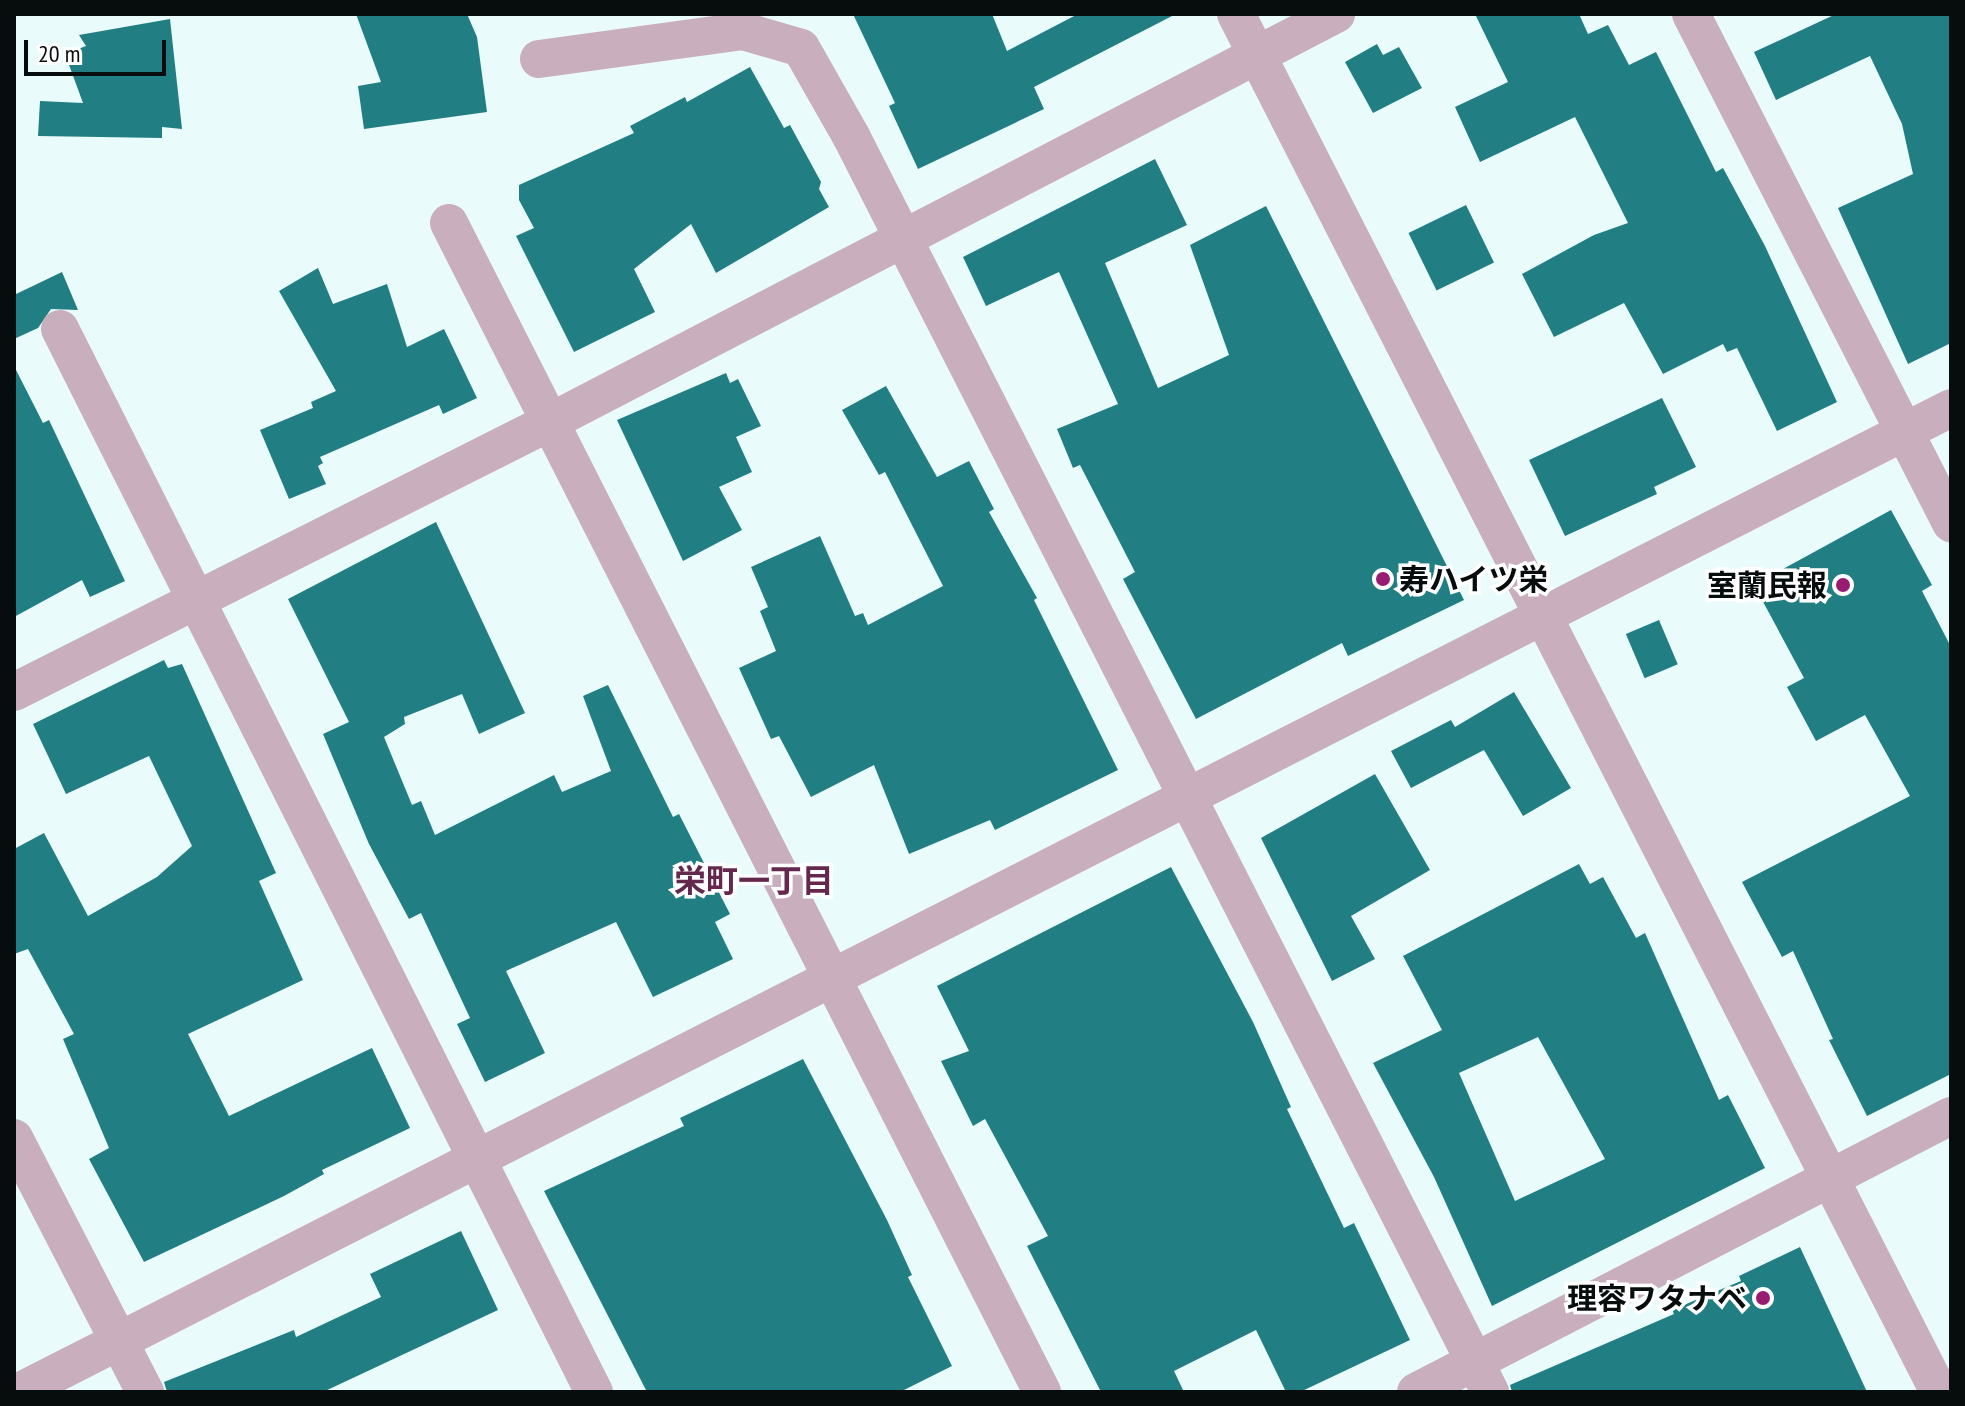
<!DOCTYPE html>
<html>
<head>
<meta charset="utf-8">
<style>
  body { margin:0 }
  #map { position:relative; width:1965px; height:1406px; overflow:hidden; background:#eafbfc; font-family:"PT Sans Narrow","Noto Sans JP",sans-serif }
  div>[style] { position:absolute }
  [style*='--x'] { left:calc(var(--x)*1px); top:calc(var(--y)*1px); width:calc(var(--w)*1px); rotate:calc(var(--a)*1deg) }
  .building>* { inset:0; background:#217f84; transform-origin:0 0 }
  .street>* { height:38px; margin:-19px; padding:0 19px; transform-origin:19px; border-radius:19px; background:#c9aebd }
  .dots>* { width:22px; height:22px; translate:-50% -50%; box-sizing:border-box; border:4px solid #fff; border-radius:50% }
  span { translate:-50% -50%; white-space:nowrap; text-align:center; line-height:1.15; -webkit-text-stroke:7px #fff; paint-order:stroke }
  .poi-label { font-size:30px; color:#070c0d; font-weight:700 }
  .left { translate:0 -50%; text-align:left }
  .right { translate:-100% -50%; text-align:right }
  .neighbourhood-label { font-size:32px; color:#64284e; font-weight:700 }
  .frame { position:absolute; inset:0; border:16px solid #070c0d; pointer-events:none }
  .scale { position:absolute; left:24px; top:40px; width:142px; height:36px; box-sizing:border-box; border:4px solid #070c0d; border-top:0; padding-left:10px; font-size:24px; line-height:28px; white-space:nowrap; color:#070c0d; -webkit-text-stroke:6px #fff; paint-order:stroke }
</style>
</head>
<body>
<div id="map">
  <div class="building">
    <div style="clip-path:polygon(356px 14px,467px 14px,477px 37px,487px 112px,364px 129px,358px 86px,381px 82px)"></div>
    <div style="clip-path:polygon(853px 14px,992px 14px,1007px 51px,1078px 14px,1176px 14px,1034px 87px,1044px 109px,918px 169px,889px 106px,895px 103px)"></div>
    <div style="clip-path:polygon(1475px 14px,1579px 14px,1588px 34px,1608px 25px,1629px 65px,1656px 52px,1716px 172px,1723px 168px,1765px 246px,1837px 402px,1777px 431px,1737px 348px,1727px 352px,1723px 344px,1663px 374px,1624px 303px,1554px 337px,1522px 274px,1594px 235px,1628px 223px,1575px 117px,1480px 162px,1455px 107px,1508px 82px)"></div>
    <div style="clip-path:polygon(1836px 14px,1951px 14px,1951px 343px,1908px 364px,1838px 208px,1913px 174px,1902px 124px,1870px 56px,1776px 100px,1754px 52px)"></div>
    <div style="clip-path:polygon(170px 19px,182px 129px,162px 127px,162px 138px,38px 136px,40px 101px,83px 103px,65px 54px,86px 46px,79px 35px)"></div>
    <div style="clip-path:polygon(1377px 44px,1383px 55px,1399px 47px,1422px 88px,1373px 113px,1345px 62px)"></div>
    <div style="clip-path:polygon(750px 67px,784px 128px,790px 125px,821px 182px,819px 189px,829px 207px,716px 273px,691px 224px,634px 269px,655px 312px,574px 352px,516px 236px,534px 228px,519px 200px,519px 185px,634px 133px,630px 126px,685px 97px,687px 102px)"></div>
    <div style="clip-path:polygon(1155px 159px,1187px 225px,1105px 263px,1158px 388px,1229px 355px,1190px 245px,1266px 206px,1464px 600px,1348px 656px,1342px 643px,1196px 719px,1123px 579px,1135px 572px,1080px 465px,1073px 468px,1057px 429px,1118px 404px,1059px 272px,986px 306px,963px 257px)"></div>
    <div style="left:1466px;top:205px;width:64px;height:64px;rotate:64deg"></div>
    <div style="clip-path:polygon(318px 268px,333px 304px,387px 284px,407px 347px,444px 329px,477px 398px,443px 414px,439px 405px,320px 457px,323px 463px,318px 466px,326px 484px,289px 499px,260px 430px,313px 408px,311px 402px,336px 391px,279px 291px)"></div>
    <div style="clip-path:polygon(62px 272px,78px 310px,51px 309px,38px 328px,14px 339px,14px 295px)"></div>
    <div style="clip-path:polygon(14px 366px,43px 423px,49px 420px,125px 581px,90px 597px,82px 580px,14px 617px)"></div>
    <div style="clip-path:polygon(726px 373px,730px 383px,738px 379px,761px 426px,736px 437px,752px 472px,719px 487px,742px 530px,683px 561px,617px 420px)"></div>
    <div style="clip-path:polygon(886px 386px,937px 477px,969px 461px,994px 509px,989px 512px,1037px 598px,1034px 600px,1118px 770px,995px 830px,990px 820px,909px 854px,874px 765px,811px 797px,779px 736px,771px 739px,739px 668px,776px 651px,760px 611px,768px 607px,751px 567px,820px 536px,855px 616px,863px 613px,868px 625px,943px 586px,885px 472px,879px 475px,842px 410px)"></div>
    <div style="clip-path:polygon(1662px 398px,1696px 467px,1654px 487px,1657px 494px,1565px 536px,1529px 460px)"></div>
    <div style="clip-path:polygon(1891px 510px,1932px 585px,1922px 591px,1951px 647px,1951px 1074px,1867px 1116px,1829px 1040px,1833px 1039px,1793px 951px,1782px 957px,1742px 882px,1910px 796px,1865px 715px,1816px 741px,1787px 687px,1804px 678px,1754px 585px)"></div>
    <div style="clip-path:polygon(436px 522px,525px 713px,479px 734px,462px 694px,404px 717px,405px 724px,384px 737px,412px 805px,421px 801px,435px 835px,554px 775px,562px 792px,611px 771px,583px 696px,608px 685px,673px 817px,679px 814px,730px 914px,715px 922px,733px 959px,653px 997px,616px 922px,506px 971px,545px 1053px,485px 1082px,457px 1024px,470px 1018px,421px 913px,409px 919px,369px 844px,323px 734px,349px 722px,288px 599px)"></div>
    <div style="left:1659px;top:620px;width:48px;height:36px;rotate:67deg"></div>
    <div style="clip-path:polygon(164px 660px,168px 668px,182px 664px,276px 873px,259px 881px,303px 980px,188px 1034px,229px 1116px,372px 1048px,410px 1128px,322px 1170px,324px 1174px,284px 1196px,144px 1262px,89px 1159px,109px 1148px,63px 1039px,74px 1034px,28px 949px,14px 954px,14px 849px,44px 833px,88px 916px,157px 877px,192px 846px,149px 756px,66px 794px,33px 724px)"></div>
    <div style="clip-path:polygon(1514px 692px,1571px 788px,1523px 816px,1484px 750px,1411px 788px,1391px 751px,1451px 720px,1455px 727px)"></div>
    <div style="clip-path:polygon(1375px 774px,1430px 870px,1351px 916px,1375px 959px,1332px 981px,1261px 838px)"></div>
    <div style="clip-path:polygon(evenodd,1579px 864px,1590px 884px,1603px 877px,1636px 938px,1645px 933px,1719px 1100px,1728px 1095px,1765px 1168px,1492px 1306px,1434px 1177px,1373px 1063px,1442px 1030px,1403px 956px,1579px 864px,1538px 1037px,1605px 1159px,1515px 1201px,1459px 1073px,1538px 1037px)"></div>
    <div style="clip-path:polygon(1171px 867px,1253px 1022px,1291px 1107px,1287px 1109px,1344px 1228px,1354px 1223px,1410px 1340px,1300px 1392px,1286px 1392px,1256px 1330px,1174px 1371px,1184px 1392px,1101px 1392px,1027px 1246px,1048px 1236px,985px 1119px,973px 1126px,941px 1061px,969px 1051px,937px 986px)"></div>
    <div style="clip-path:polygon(803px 1059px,887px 1220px,912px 1275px,908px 1277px,952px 1366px,900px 1392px,647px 1392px,544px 1191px,684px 1126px,680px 1118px)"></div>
    <div style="clip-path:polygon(461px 1231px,498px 1310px,323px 1392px,167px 1392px,164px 1382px,294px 1330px,296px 1337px,381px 1297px,370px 1274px)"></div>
    <div style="clip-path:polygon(1800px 1247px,1867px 1392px,1512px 1392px,1510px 1385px,1674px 1314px,1672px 1310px,1741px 1281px,1739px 1276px)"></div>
  </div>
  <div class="street">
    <div style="--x:1236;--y:14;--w:1547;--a:62.97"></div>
    <div style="--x:1691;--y:14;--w:572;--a:62.94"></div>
    <div style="--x:539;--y:59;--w:206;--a:-7.8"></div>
    <div style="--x:743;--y:31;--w:60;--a:16.3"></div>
    <div style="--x:801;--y:48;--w:101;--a:60.4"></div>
    <div style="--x:851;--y:136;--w:1409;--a:63.03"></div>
    <div style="--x:449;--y:223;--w:1311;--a:63.1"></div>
    <div style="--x:60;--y:329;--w:1190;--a:63.33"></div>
    <div style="--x:14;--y:692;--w:598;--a:-26.74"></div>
    <div style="--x:548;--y:423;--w:888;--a:-27.43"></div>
    <div style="--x:14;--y:1138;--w:286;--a:62.7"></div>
    <div style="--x:19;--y:1392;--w:2168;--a:-26.99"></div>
    <div style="--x:1416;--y:1392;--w:602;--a:-27.29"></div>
  </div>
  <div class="dots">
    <div style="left:1383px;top:579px;background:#991c73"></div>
    <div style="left:1843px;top:585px;background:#991c73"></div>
    <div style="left:1763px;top:1298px;background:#991c73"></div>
  </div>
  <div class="poi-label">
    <span class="left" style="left:1399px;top:579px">寿ハイツ栄</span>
    <span class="right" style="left:1827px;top:585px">室蘭民報</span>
    <span class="right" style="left:1747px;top:1298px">理容ワタナベ</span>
  </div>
  <div class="neighbourhood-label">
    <span style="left:754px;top:880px">栄町一丁目</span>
  </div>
  <div class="frame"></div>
  <div class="scale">20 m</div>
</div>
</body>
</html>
